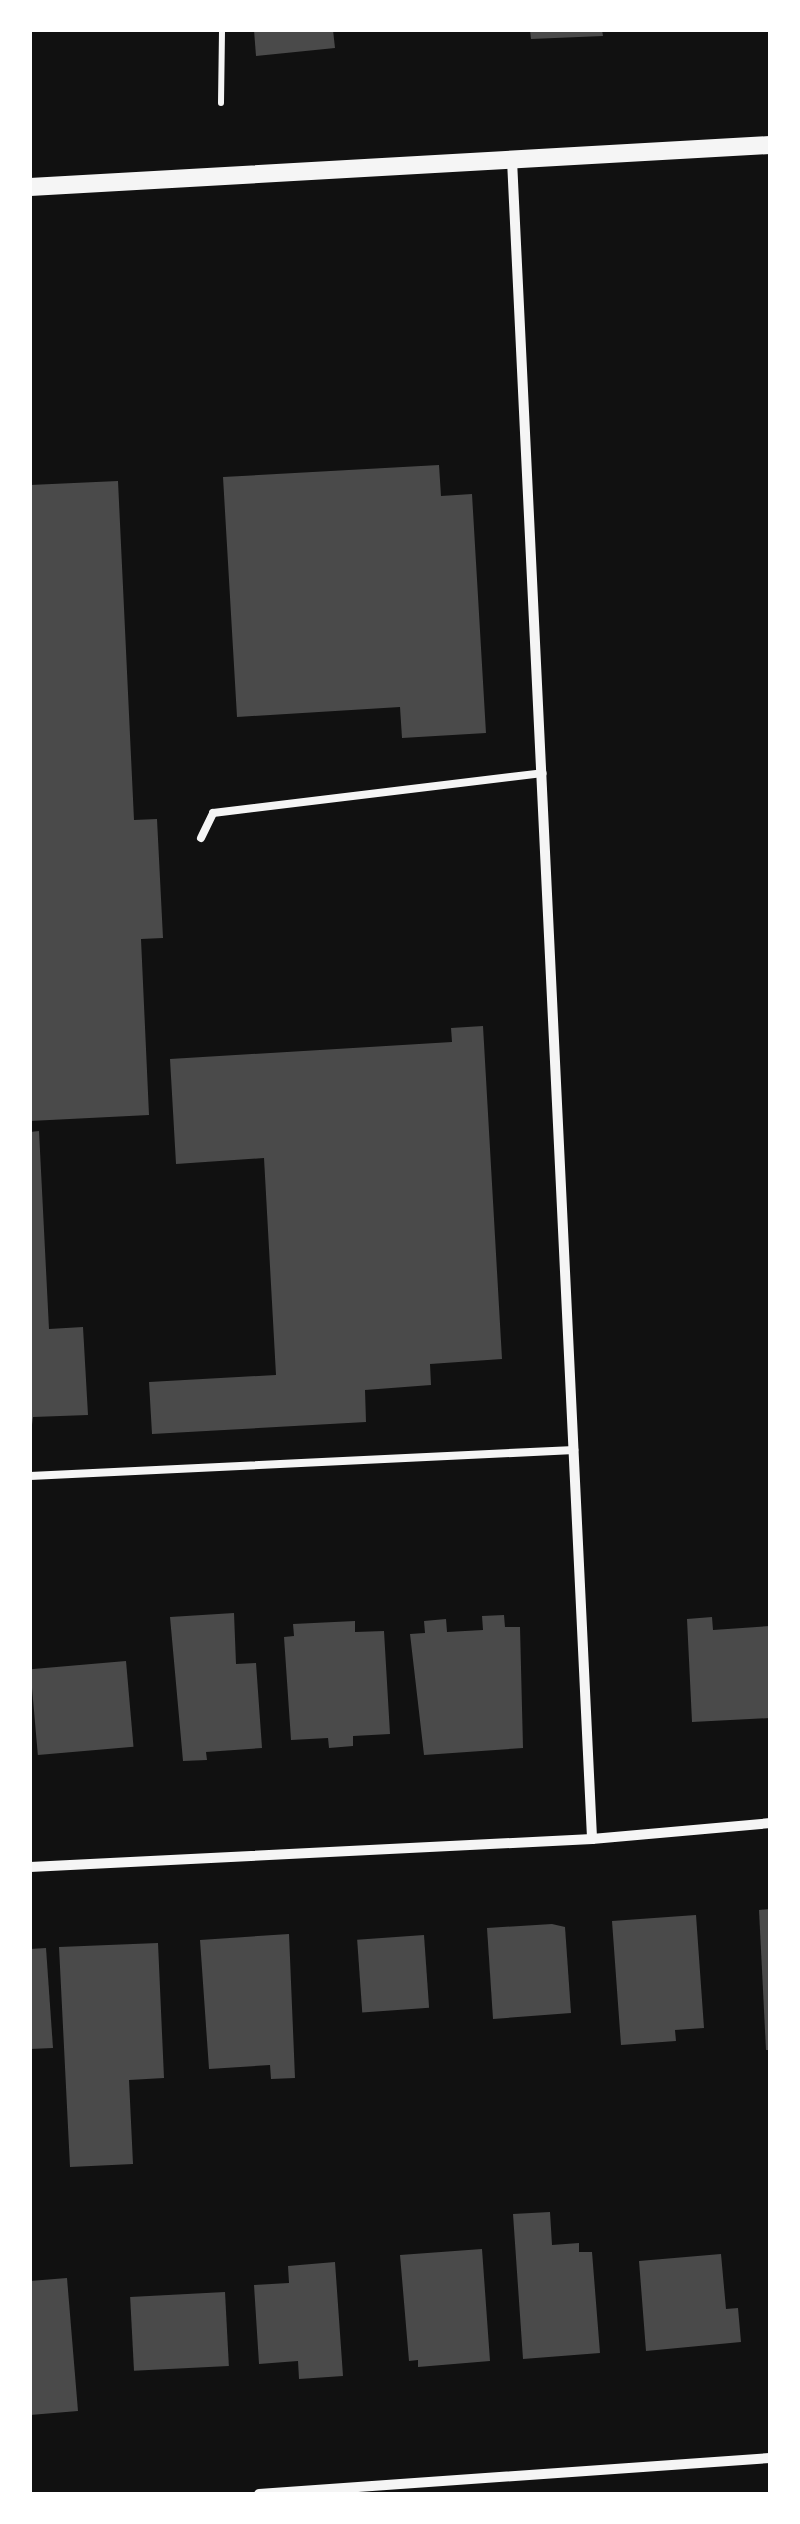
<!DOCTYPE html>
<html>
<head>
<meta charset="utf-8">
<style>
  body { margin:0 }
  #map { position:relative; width:800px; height:2524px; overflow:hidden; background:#111; font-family:"Crimson Pro",serif }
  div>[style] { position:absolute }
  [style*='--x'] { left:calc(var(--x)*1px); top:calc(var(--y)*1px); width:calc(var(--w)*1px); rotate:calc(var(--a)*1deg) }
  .building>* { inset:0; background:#4a4a4a; transform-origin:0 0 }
  .path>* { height:6px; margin:-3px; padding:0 3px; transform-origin:3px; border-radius:3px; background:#f5f5f5 }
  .service>* { height:8px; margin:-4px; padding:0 4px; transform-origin:4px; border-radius:4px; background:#f5f5f5 }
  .minor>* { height:10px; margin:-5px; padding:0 5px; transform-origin:5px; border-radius:5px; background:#f5f5f5 }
  .tertiary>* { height:18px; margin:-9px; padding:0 9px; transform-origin:9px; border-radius:9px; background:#f5f5f5 }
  span { translate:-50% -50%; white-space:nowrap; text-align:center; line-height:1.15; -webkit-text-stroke:10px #fff; paint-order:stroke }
  .frame { position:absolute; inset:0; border:32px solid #fff; pointer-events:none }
</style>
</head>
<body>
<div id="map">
  <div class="building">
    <div style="clip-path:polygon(254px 30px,333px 30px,335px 48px,256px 56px)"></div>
    <div style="clip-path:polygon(530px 30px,602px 30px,603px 36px,531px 39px)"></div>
    <div style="clip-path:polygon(439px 465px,441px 496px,472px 494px,486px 733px,402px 738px,400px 707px,237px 717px,223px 477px)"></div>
    <div style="clip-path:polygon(118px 481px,134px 820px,157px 819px,163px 938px,141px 939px,149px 1115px,30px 1121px,30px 485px)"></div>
    <div style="clip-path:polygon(483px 1026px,502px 1359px,430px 1364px,431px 1385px,365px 1390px,366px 1422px,152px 1434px,149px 1382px,276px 1375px,264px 1158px,176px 1164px,170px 1059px,452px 1042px,451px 1028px)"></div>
    <div style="clip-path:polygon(39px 1131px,49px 1329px,83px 1327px,88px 1415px,33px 1417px,30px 1441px,30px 1132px)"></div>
    <div style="clip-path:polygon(234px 1613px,236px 1664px,256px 1663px,262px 1748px,206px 1752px,207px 1760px,183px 1761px,170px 1617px)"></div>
    <div style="clip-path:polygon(504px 1615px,505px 1627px,520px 1627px,523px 1748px,424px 1755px,410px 1634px,425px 1633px,424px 1621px,446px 1619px,447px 1632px,483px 1630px,482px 1616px)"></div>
    <div style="clip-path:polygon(712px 1617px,713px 1630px,770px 1626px,770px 1718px,692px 1722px,687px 1619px)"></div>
    <div style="clip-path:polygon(355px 1621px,355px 1632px,384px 1631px,390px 1734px,353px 1736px,353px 1746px,329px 1748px,328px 1738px,291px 1740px,284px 1637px,294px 1636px,293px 1624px)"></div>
    <div style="left:126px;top:1661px;width:86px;height:96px;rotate:85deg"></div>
    <div style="clip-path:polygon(770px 1909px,770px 2050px,766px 2050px,759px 1910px)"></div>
    <div style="clip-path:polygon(696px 1915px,704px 2028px,675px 2030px,676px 2041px,621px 2045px,612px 1921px)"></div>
    <div style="clip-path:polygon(552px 1924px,565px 1927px,571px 2013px,493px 2019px,487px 1928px)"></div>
    <div style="clip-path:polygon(289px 1934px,295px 2078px,271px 2079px,270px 2065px,209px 2069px,200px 1940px)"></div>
    <div style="left:424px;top:1935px;width:73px;height:67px;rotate:86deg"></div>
    <div style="clip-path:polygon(158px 1943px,164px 2078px,129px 2080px,133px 2164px,70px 2167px,59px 1947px)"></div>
    <div style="clip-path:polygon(46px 1948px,53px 2048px,30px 2049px,30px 1949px)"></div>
    <div style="clip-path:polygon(550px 2212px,552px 2245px,579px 2243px,579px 2252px,592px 2252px,600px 2353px,523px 2359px,513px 2214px)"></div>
    <div style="clip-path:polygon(482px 2249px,490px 2361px,418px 2367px,418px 2360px,409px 2361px,400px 2255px)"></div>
    <div style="clip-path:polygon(721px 2254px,726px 2309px,738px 2308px,741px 2342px,646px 2351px,639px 2261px)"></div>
    <div style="clip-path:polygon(335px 2262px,343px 2376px,299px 2379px,298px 2361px,259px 2364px,254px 2285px,289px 2283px,288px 2266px)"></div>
    <div style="clip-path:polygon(67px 2278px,78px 2411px,30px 2415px,30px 2281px)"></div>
    <div style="left:225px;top:2292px;width:74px;height:95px;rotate:87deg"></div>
  </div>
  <div class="path">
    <div style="--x:221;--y:103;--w:73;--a:-89.2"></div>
  </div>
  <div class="service">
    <div style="--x:201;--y:838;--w:28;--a:-64"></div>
    <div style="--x:213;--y:813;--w:332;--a:-6.9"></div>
    <div style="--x:30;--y:1476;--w:545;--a:-2.74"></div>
  </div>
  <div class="minor">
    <div style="--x:512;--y:160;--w:1681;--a:87.27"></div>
    <div style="--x:30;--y:1867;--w:563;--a:-2.85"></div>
    <div style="--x:592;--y:1839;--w:179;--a:-5.1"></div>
    <div style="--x:259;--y:2494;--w:512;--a:-4.03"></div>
  </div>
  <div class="tertiary">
    <div style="--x:30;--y:187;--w:741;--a:-3.25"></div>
  </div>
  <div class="frame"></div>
</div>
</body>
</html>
